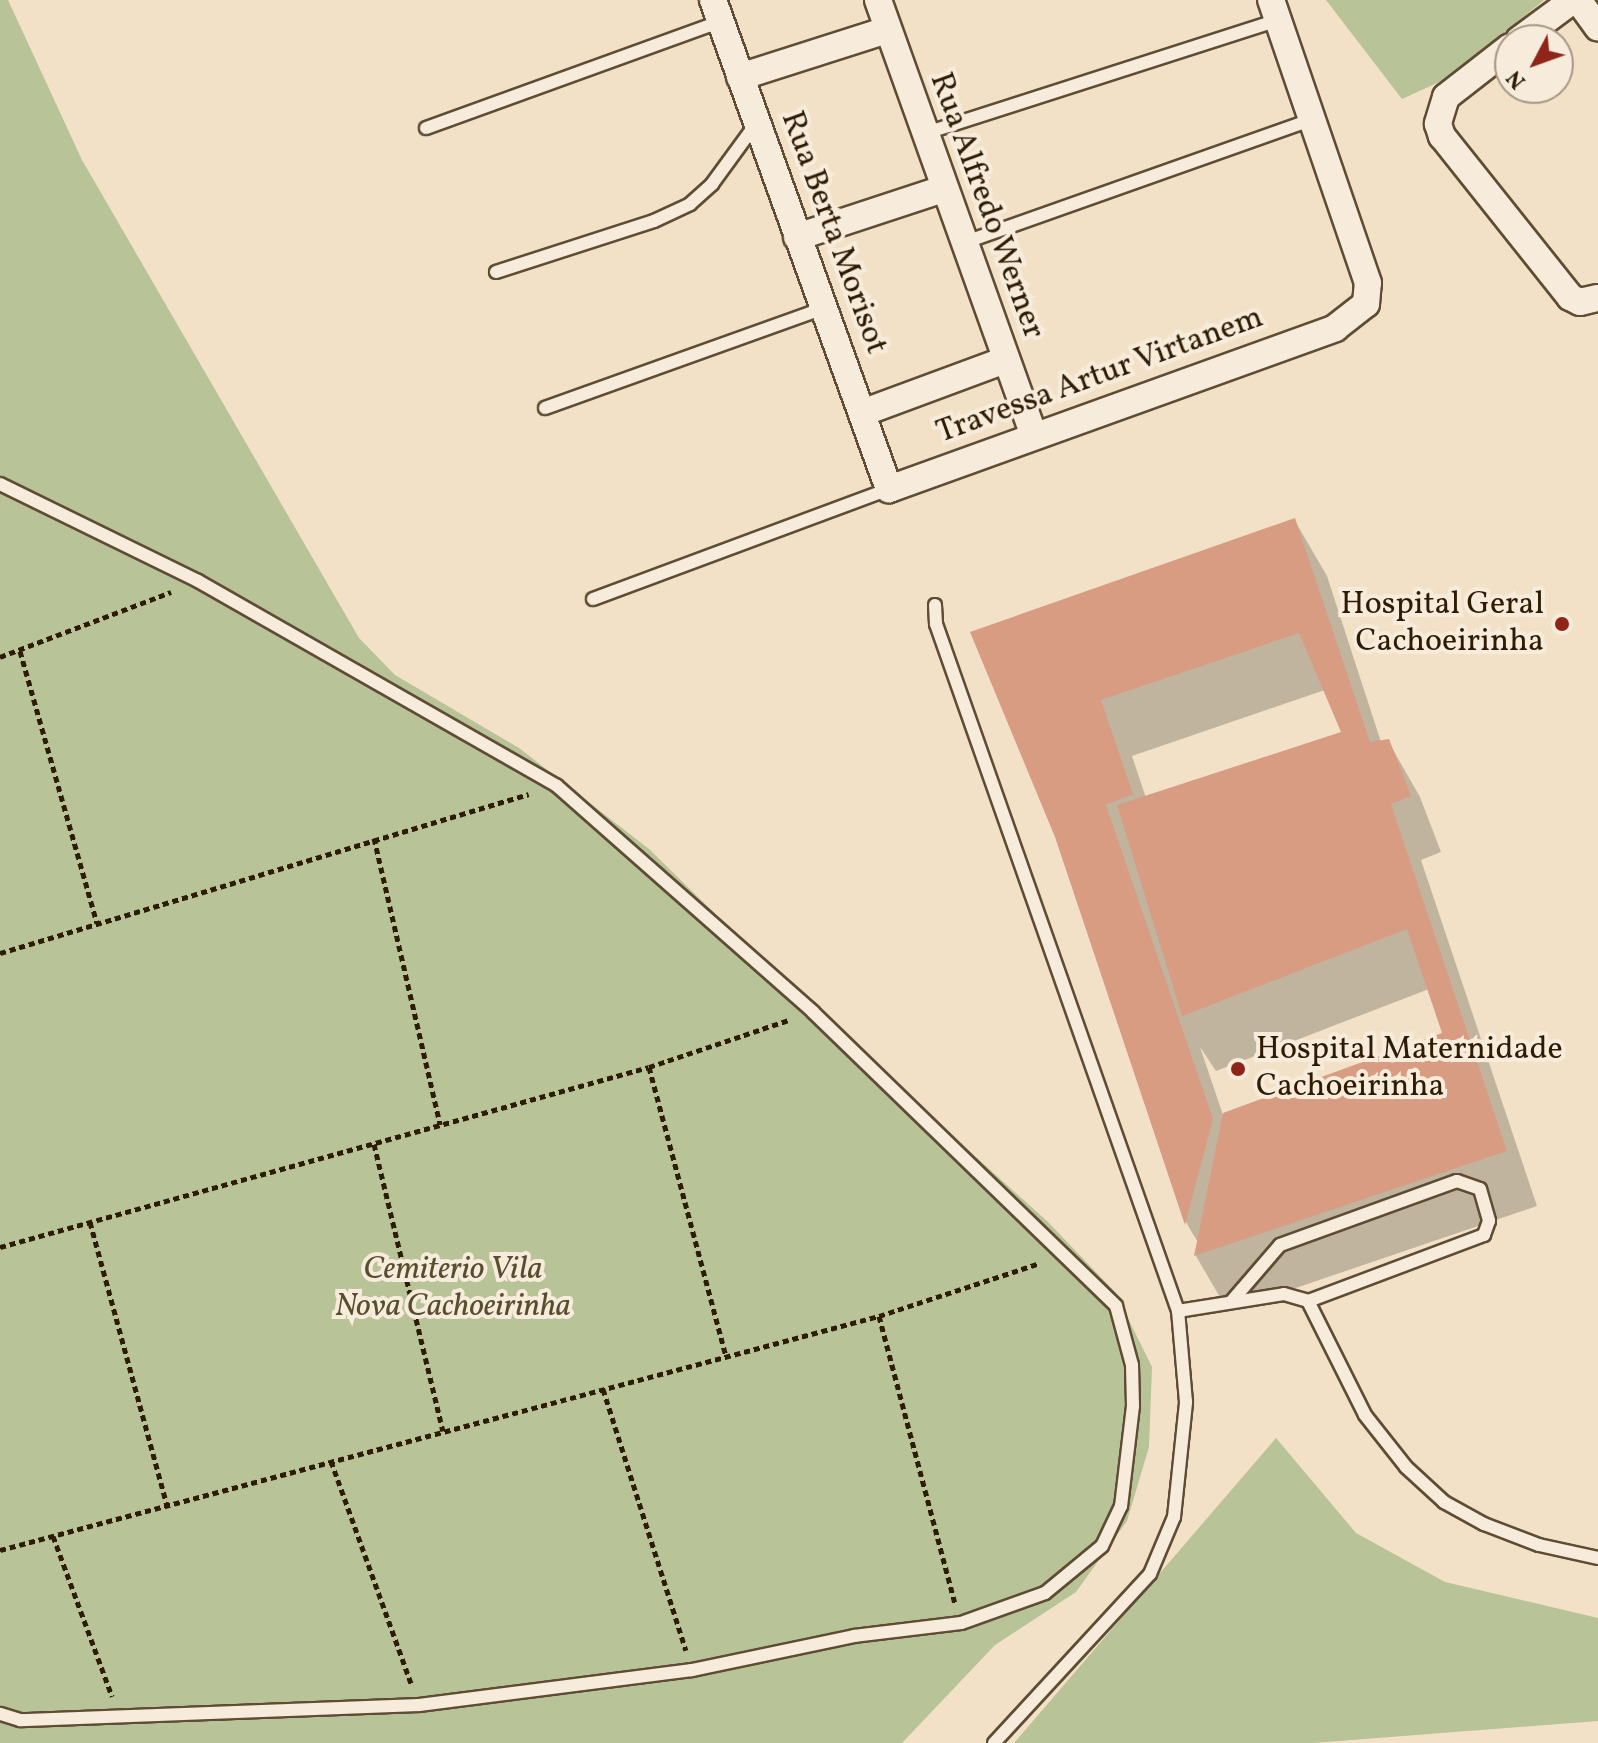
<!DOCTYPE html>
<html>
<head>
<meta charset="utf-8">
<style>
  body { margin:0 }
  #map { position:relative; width:1598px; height:1743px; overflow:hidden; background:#f2e1c7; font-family:Vollkorn,serif }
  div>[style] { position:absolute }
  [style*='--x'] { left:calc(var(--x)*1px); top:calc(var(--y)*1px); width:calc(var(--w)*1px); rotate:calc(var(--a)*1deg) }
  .green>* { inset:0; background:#b8c397 }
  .shadow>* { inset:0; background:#0003 }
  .building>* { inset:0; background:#d89c82 }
  .path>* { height:5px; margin-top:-2.5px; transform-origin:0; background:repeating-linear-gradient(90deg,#2d1b03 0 6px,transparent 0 10px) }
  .roads { filter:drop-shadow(2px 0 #5e4c34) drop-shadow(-2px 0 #5e4c34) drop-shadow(0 2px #5e4c34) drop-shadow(0 -2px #5e4c34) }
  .service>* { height:12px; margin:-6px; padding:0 6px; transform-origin:6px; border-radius:6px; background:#f7ecdb }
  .minor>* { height:26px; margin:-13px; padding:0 13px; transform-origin:13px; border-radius:13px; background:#f7ecdb }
  .dots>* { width:22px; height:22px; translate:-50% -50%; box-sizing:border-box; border:4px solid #f7ecdb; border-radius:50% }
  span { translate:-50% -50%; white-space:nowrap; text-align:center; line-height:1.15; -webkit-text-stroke:8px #f7ecdb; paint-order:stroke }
  .street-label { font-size:32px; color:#2d1b03 }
  .poi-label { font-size:32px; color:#2d1b03 }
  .right { translate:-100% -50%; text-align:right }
  .left { translate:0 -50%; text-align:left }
  .park-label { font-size:32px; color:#574d2f; font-style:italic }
  .north { position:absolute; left:1494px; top:24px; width:80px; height:80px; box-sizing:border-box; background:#f7ecdb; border:2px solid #a69885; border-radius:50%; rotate:229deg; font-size:22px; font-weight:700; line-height:32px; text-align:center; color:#2d1b03 }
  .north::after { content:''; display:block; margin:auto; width:28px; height:36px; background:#8f2418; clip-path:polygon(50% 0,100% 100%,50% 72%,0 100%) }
</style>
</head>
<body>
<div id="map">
  <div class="green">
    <div style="clip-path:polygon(0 0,8px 0,82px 160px,359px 638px,395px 675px,519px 748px,649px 849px,811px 1008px,1048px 1222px,1115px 1292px,1152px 1367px,1149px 1447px,1127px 1521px,1076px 1592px,995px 1645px,902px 1743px,0 1743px)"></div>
    <div style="clip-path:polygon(1326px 0,1544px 0,1448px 78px,1402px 99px)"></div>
    <div style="clip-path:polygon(1276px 1438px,1356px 1533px,1445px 1582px,1598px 1618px,1598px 1721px,1313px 1743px,1014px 1743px)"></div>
  </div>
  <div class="shadow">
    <div style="clip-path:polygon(evenodd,1295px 521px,1327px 576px,1381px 742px,1388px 741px,1420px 797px,1441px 852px,1421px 860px,1537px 1206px,1228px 1311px,1196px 1256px,1199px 1244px,1187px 1224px,1057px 837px,973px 633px,1295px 521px,1325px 690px,1344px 733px,1146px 798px,1132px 756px,1325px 690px,1295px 521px,1429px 989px,1444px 1034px,1223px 1115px,1200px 1047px,1216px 1071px,1429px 989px)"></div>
  </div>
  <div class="building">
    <div style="clip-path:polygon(1295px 518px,1370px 742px,1389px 739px,1411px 796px,1391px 804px,1507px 1151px,1194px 1256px,1223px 1113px,1442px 1033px,1407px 929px,1182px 1016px,1117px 805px,1341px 732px,1299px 633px,1101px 700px,1133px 794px,1106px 805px,1213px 1119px,1185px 1225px,1055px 837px,970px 632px)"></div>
  </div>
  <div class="path">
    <div style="--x:20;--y:651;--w:283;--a:74.2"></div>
    <div style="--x:0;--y:657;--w:183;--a:-20.8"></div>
    <div style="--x:374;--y:838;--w:294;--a:77"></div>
    <div style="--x:0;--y:953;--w:552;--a:-16.73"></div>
    <div style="--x:649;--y:1067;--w:299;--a:75.1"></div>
    <div style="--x:374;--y:1144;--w:295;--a:76.5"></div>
    <div style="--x:90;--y:1222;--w:294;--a:74.8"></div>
    <div style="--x:0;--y:1247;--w:673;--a:-15.5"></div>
    <div style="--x:649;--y:1067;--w:148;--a:-18.6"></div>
    <div style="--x:879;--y:1316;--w:297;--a:75.2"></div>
    <div style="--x:603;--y:1389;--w:274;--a:72.4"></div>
    <div style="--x:331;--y:1461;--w:239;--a:70.2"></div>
    <div style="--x:53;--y:1536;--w:171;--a:69.8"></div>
    <div style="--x:0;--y:1550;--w:910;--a:-14.91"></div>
    <div style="--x:879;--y:1316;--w:169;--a:-18.2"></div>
  </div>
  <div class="roads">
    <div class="service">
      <div style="--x:426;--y:128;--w:314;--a:-19.9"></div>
      <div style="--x:923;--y:134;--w:373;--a:-17.8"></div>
      <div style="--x:963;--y:243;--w:369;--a:-19.5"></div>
      <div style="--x:496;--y:272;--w:166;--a:-17.9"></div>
      <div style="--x:654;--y:221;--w:40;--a:-25"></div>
      <div style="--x:690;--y:204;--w:30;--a:-42"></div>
      <div style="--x:712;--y:184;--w:73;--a:-53.9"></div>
      <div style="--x:545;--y:408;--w:296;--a:-19.7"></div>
      <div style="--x:0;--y:484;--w:220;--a:26.1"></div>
      <div style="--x:198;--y:581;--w:413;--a:29.7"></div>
      <div style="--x:557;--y:786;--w:341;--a:41.4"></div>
      <div style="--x:813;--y:1012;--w:422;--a:44.1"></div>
      <div style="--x:1116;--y:1306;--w:61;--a:74.8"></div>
      <div style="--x:1132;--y:1365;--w:41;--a:88.6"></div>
      <div style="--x:1133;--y:1406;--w:101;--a:96.8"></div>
      <div style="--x:1121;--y:1506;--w:44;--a:115.4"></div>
      <div style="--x:1102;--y:1546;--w:74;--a:140.5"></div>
      <div style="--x:1045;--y:1593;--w:89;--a:160.3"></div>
      <div style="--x:961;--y:1623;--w:108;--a:173.1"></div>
      <div style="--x:854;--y:1636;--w:166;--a:168.1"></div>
      <div style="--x:692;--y:1670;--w:275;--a:172.7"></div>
      <div style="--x:419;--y:1705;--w:399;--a:177.8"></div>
      <div style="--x:20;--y:1720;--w:21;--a:-163"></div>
      <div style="--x:593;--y:599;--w:316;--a:-20.4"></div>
      <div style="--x:935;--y:605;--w:19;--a:87"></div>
      <div style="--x:936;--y:624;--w:728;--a:70.59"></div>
      <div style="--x:1178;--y:1311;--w:107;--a:-9.1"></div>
      <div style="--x:1284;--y:1294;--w:25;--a:16"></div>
      <div style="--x:1308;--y:1301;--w:127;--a:63.4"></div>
      <div style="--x:1365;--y:1415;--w:66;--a:51.7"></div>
      <div style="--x:1406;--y:1467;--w:52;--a:42.6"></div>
      <div style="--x:1444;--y:1502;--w:46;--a:28.8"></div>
      <div style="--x:1484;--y:1524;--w:59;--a:20.9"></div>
      <div style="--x:1539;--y:1545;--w:60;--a:12.4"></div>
      <div style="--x:1231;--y:1302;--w:75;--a:-49.3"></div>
      <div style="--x:1280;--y:1245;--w:188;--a:-19.9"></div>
      <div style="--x:1457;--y:1181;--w:24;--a:19"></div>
      <div style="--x:1480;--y:1189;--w:33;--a:74"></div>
      <div style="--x:1489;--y:1221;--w:15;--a:110"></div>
      <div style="--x:1484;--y:1235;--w:188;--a:159.4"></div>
      <div style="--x:994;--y:1743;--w:230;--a:-47.3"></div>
      <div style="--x:1150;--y:1574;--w:62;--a:-67.2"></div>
      <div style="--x:1174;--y:1517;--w:116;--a:-84"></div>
      <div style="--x:1186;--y:1402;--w:91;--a:-95"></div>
    </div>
    <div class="minor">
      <div style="--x:713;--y:0;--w:520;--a:70.21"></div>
      <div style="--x:889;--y:489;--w:474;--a:-19.8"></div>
      <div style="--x:1335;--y:328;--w:39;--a:-38"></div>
      <div style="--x:1366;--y:304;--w:21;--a:-85"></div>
      <div style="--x:1368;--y:283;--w:299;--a:-108.9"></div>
      <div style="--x:878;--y:0;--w:461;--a:70.3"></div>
      <div style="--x:1578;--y:0;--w:34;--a:54"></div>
      <div style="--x:1519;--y:40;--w:67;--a:-36.5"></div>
      <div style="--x:1510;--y:47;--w:81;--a:142"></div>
      <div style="--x:1446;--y:97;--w:28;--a:107"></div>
      <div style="--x:1438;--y:124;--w:13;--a:72"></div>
      <div style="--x:1442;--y:136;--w:206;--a:51.5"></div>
      <div style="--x:1570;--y:297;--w:11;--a:27"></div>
      <div style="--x:1580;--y:302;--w:18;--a:-13"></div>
      <div style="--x:740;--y:77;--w:154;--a:-17.7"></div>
      <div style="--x:797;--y:237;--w:154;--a:-18.2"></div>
      <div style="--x:862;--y:413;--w:153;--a:-20.3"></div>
    </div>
  </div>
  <div class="dots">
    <div style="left:1562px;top:624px;background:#8f2418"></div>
    <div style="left:1238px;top:1069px;background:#8f2418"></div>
  </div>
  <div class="street-label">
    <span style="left:986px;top:206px;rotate:70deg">Rua Alfredo Werner</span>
    <span style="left:833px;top:233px;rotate:70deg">Rua Berta Morisot</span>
    <span style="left:1100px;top:376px;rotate:-20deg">Travessa Artur Virtanem</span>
  </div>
  <div class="poi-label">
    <span class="right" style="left:1544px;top:624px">Hospital Geral<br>Cachoeirinha</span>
    <span class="left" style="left:1256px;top:1069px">Hospital Maternidade<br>Cachoeirinha</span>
  </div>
  <div class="park-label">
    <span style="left:453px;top:1289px">Cemiterio Vila<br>Nova Cachoeirinha</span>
  </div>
  <div class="north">N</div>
</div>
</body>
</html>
